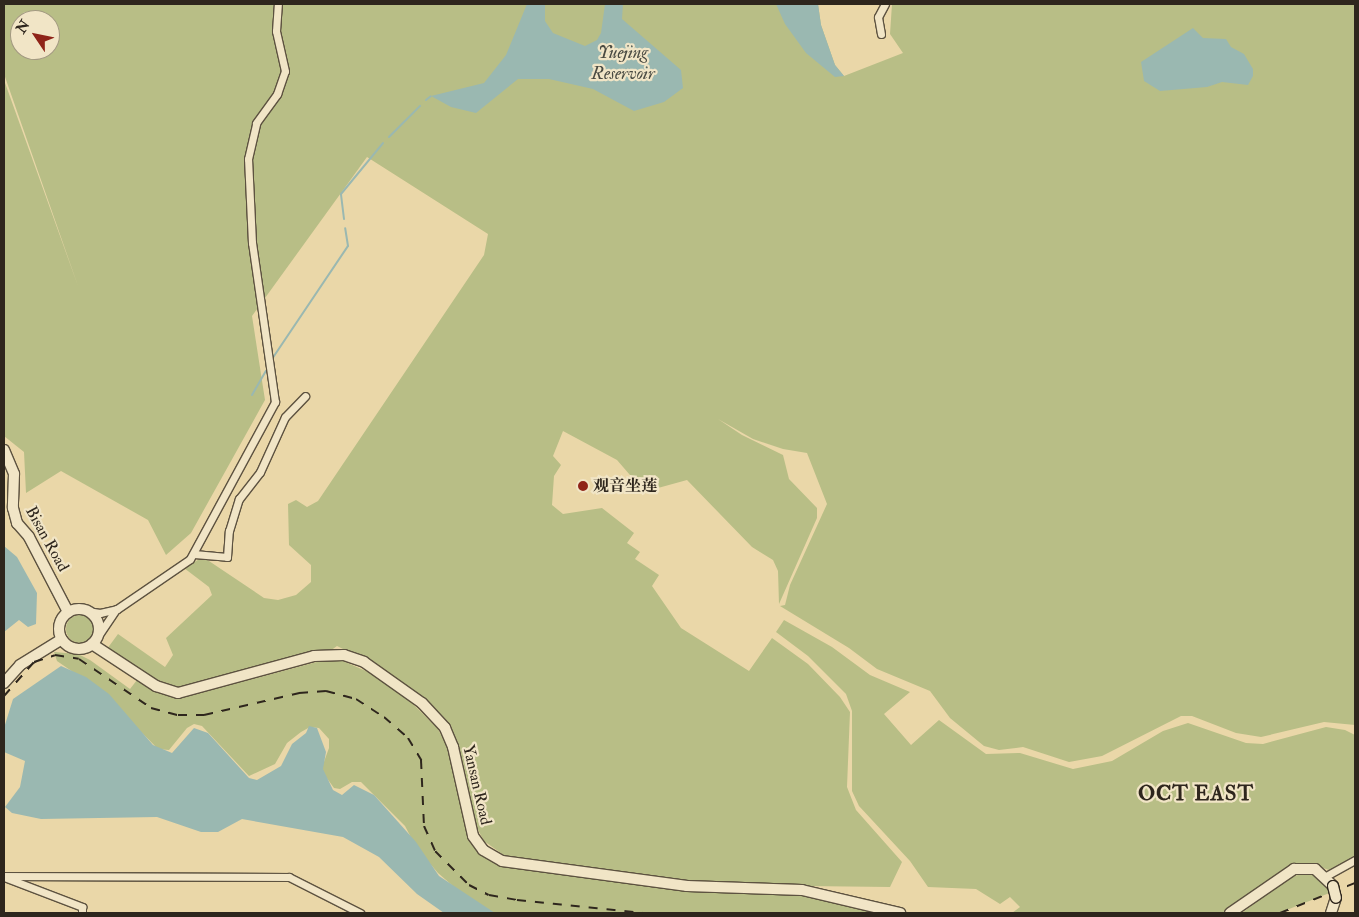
<!DOCTYPE html>
<html>
<head>
<meta charset="utf-8">
<style>
  body { margin:0 }
  #map { position:relative; width:1359px; height:917px; overflow:hidden; background:#ead7a8; font-family:"IM FELL Double Pica","Noto Serif SC",serif }
  div>[style] { position:absolute }
  [style*='--x'] { left:calc(var(--x)*1px); top:calc(var(--y)*1px); width:calc(var(--w)*1px); rotate:calc(var(--a)*1deg) }
  .green>* { inset:0; background:#b8be86 }
  .round { border-radius:50% }
  .water>* { inset:0; background:#9ab8b1 }
  .stream>* { height:2px; margin:-1px; padding:0 1px; transform-origin:1px; border-radius:1px; background:#9ab8b1 }
  .roads { filter:drop-shadow(1px 0 #5d5240) drop-shadow(-1px 0 #5d5240) drop-shadow(0 1px #5d5240) drop-shadow(0 -1px #5d5240) }
  .street>* { height:7px; margin:-3.5px; padding:0 3.5px; transform-origin:3.5px; border-radius:3.5px; background:#f1e5c6 }
  .secondary>* { height:10px; margin:-5px; padding:0 5px; transform-origin:5px; border-radius:5px; background:#f1e5c6 }
  .secondary>.ring { margin:-5px; padding:0; box-sizing:content-box; background:none; border:10px solid #f1e5c6; border-radius:50% }
  .rail>* { height:2px; margin-top:-1px; transform-origin:0; background:repeating-linear-gradient(90deg,#2e261d 0 9px,transparent 0 18px) }
  .bridges { filter:drop-shadow(1px 0 #2e261d) drop-shadow(-1px 0 #2e261d) drop-shadow(0 1px #2e261d) drop-shadow(0 -1px #2e261d) }
  .secondary-bridge>* { height:10px; margin:-5px; padding:0 5px; transform-origin:5px; border-radius:5px; background:#f1e5c6 }
  .dots>* { width:14px; height:14px; translate:-50% -50%; box-sizing:border-box; border:2px solid #f1e5c6; border-radius:50% }
  span { translate:-50% -50%; white-space:nowrap; text-align:center; line-height:1.15; -webkit-text-stroke:4.5px #f1e5c6; paint-order:stroke }
  .poi-label { font-size:16px; color:#2e261d; font-weight:700 }
  .left { translate:0 -50%; text-align:left }
  .street-label { font-size:16px; color:#2e261d }
  .water-label { font-size:18px; color:#494a42; font-style:italic }
  .district-label { font-size:21px; color:#2e261d; font-weight:700; letter-spacing:1px }
  .frame { position:absolute; inset:0; border:5px solid #2e261d; pointer-events:none }
  .north { position:absolute; left:10px; top:10px; width:50px; height:50px; box-sizing:border-box; background:#f1e5c6; border:1px solid #a39982; border-radius:50%; rotate:304deg; font-size:14px; font-weight:700; line-height:20px; text-align:center; color:#2e261d }
  .north::after { content:''; display:block; margin:auto; width:18px; height:22px; background:#8f2418; clip-path:polygon(50% 0,100% 100%,50% 72%,0 100%) }
</style>
</head>
<body>
<div id="map">
  <div class="green">
    <div style="clip-path:polygon(evenodd,4px 4px,818px 4px,821px 25px,835px 65px,844px 76px,903px 53px,890px 34px,892px 4px,1355px 4px,1355px 725px,1324px 722px,1261px 737px,1236px 733px,1192px 716px,1181px 716px,1102px 756px,1069px 762px,1023px 747px,999px 750px,984px 746px,950px 718px,930px 691px,877px 669px,849px 648px,780px 606px,785px 605px,790px 585px,827px 504px,807px 453px,783px 449px,753px 439px,718px 419px,742px 435px,783px 455px,789px 479px,817px 508px,817px 518px,779px 604px,778px 571px,773px 560px,752px 547px,687px 480px,658px 488px,647px 487px,636px 482px,617px 460px,563px 431px,553px 456px,561px 465px,554px 476px,552px 505px,563px 514px,602px 508px,634px 533px,627px 543px,640px 552px,635px 559px,659px 575px,652px 586px,681px 628px,749px 671px,772px 638px,808px 664px,840px 697px,850px 712px,847px 787px,856px 810px,902px 862px,890px 887px,731px 885px,660px 880px,520px 861px,505px 856px,484px 841px,477px 828px,463px 763px,445px 720px,432px 705px,387px 671px,337px 646px,330px 651px,180px 689px,153px 678px,107px 649px,118px 634px,165px 667px,173px 655px,166px 638px,212px 595px,209px 587px,184px 568px,203px 557px,264px 598px,278px 600px,296px 595px,311px 582px,311px 565px,289px 545px,288px 504px,296px 500px,307px 507px,318px 501px,484px 255px,488px 234px,367px 157px,252px 316px,265px 400px,191px 533px,166px 555px,148px 520px,61px 471px,26px 493px,24px 452px,4px 436px,4px 80px,78px 286px,4px 74px,4px 4px,20px 20px,50px 20px,50px 50px,20px 50px,20px 20px)"></div>
    <div class="round" style="left:66px;top:615px;width:28px;height:28px"></div>
    <div style="clip-path:polygon(784px 620px,832px 647px,870px 675px,910px 692px,884px 714px,911px 745px,939px 720px,986px 754px,1020px 753px,1073px 769px,1112px 761px,1163px 731px,1188px 723px,1246px 743px,1263px 744px,1326px 727px,1345px 730px,1355px 735px,1355px 859px,1329px 870px,1312px 864px,1301px 864px,1228px 913px,1012px 913px,1020px 907px,1010px 897px,1000px 904px,976px 889px,928px 887px,910px 861px,859px 806px,852px 791px,852px 711px,846px 694px,808px 656px,776px 632px)"></div>
    <div style="clip-path:polygon(54px 652px,78px 654px,90px 660px,130px 689px,137px 680px,173px 698px,185px 697px,324px 660px,343px 661px,375px 675px,413px 704px,438px 729px,450px 752px,468px 832px,499px 863px,680px 890px,799px 893px,881px 913px,491px 913px,461px 893px,438px 873px,416px 847px,405px 826px,361px 782px,352px 782px,340px 789px,334px 788px,321px 770px,329px 748px,329px 739px,319px 728px,310px 727px,301px 732px,287px 743px,275px 764px,249px 776px,202px 726px,194px 724px,187px 728px,169px 750px,158px 749px,102px 692px,57px 661px)"></div>
    <div style="clip-path:polygon(1303px 873px,1316px 874px,1332px 892px,1279px 913px,1242px 913px,1285px 880px)"></div>
  </div>
  <div class="water">
    <div style="clip-path:polygon(527px 4px,545px 4px,545px 21px,553px 33px,585px 46px,597px 40px,601px 33px,605px 4px,623px 4px,622px 19px,681px 70px,683px 88px,664px 102px,634px 111px,593px 89px,549px 79px,518px 79px,476px 113px,451px 107px,431px 96px,484px 83px,506px 55px)"></div>
    <div style="clip-path:polygon(776px 4px,818px 4px,821px 25px,835px 65px,844px 76px,835px 77px,806px 53px,785px 24px)"></div>
    <div style="clip-path:polygon(1193px 28px,1203px 38px,1226px 39px,1231px 47px,1244px 54px,1253px 69px,1253px 76px,1248px 85px,1222px 82px,1207px 87px,1160px 91px,1144px 81px,1141px 62px)"></div>
    <div style="clip-path:polygon(4px 546px,17px 557px,37px 593px,36px 624px,28px 627px,19px 620px,4px 632px)"></div>
    <div style="clip-path:polygon(61px 666px,86px 677px,109px 694px,153px 745px,172px 753px,194px 728px,208px 733px,249px 778px,257px 780px,281px 766px,292px 744px,306px 733px,309px 726px,317px 728px,326px 752px,323px 769px,333px 790px,342px 795px,354px 785px,374px 795px,416px 842px,439px 876px,495px 913px,444px 913px,417px 894px,379px 857px,343px 837px,242px 819px,218px 832px,201px 832px,157px 817px,41px 819px,12px 813px,5px 807px,20px 787px,25px 761px,4px 752px,4px 728px,13px 699px)"></div>
  </div>
  <div class="stream">
    <div style="--x:426;--y:100;--w:6;--a:-39"></div>
    <div style="--x:389;--y:137;--w:44;--a:-45"></div>
    <div style="--x:344;--y:219;--w:25;--a:-97"></div>
    <div style="--x:341;--y:194;--w:66;--a:-50.5"></div>
    <div style="--x:272;--y:359;--w:136;--a:-56.1"></div>
    <div style="--x:348;--y:246;--w:18;--a:-99"></div>
    <div style="--x:252;--y:395;--w:28;--a:-60"></div>
  </div>
  <div class="roads">
    <div class="street">
      <div style="--x:881;--y:34;--w:17;--a:-100"></div>
      <div style="--x:878;--y:17;--w:15;--a:-62"></div>
      <div style="--x:194;--y:554;--w:33;--a:5"></div>
      <div style="--x:227;--y:557;--w:26;--a:-86"></div>
      <div style="--x:229;--y:531;--w:34;--a:-73"></div>
      <div style="--x:239;--y:499;--w:34;--a:-52"></div>
      <div style="--x:260;--y:472;--w:60;--a:-65.6"></div>
      <div style="--x:285;--y:417;--w:29;--a:-46"></div>
      <div style="--x:87;--y:611;--w:13;--a:9"></div>
      <div style="--x:100;--y:613;--w:17;--a:-13"></div>
      <div style="--x:117;--y:609;--w:88;--a:-34.4"></div>
      <div style="--x:190;--y:559;--w:179;--a:-61.6"></div>
      <div style="--x:275;--y:402;--w:161;--a:-98.2"></div>
      <div style="--x:252;--y:243;--w:84;--a:-92.7"></div>
      <div style="--x:248;--y:159;--w:37;--a:-77"></div>
      <div style="--x:256;--y:123;--w:36;--a:-54"></div>
      <div style="--x:277;--y:94;--w:24;--a:-71"></div>
      <div style="--x:285;--y:71;--w:41;--a:-102.7"></div>
      <div style="--x:276;--y:31;--w:27;--a:-86"></div>
      <div style="--x:98;--y:636;--w:32;--a:-56"></div>
      <div style="--x:4;--y:876;--w:285;--a:0.2"></div>
      <div style="--x:289;--y:877;--w:80;--a:26.9"></div>
      <div style="--x:1326;--y:876;--w:33;--a:-29"></div>
      <div style="--x:4;--y:877;--w:84;--a:21"></div>
      <div style="--x:82;--y:907;--w:6;--a:90"></div>
    </div>
    <div class="secondary">
      <div style="--x:4;--y:450;--w:26;--a:67"></div>
      <div style="--x:14;--y:474;--w:34;--a:92"></div>
      <div style="--x:13;--y:508;--w:16;--a:75"></div>
      <div style="--x:17;--y:523;--w:18;--a:49"></div>
      <div style="--x:29;--y:537;--w:85;--a:62.5"></div>
      <div class="ring" style="left:59px;top:609px;width:30px;height:30px"></div>
      <div style="--x:92;--y:644;--w:77;--a:33.3"></div>
      <div style="--x:156;--y:686;--w:23;--a:18"></div>
      <div style="--x:178;--y:693;--w:141;--a:-15.2"></div>
      <div style="--x:314;--y:656;--w:30;--a:-2"></div>
      <div style="--x:344;--y:655;--w:21;--a:19"></div>
      <div style="--x:364;--y:662;--w:71;--a:35.3"></div>
      <div style="--x:422;--y:703;--w:34;--a:47"></div>
      <div style="--x:445;--y:728;--w:21;--a:67"></div>
      <div style="--x:453;--y:747;--w:91;--a:77.3"></div>
      <div style="--x:473;--y:836;--w:17;--a:54"></div>
      <div style="--x:483;--y:850;--w:22;--a:30"></div>
      <div style="--x:502;--y:861;--w:187;--a:7.7"></div>
      <div style="--x:687;--y:886;--w:115;--a:2"></div>
      <div style="--x:802;--y:890;--w:101;--a:13.2"></div>
      <div style="--x:4;--y:683;--w:24;--a:-48"></div>
      <div style="--x:20;--y:665;--w:49;--a:-31.8"></div>
      <div style="--x:1230;--y:913;--w:78;--a:-34.5"></div>
      <div style="--x:1294;--y:869;--w:21;--a:0"></div>
      <div style="--x:1315;--y:869;--w:25;--a:43"></div>
      <div style="--x:1331;--y:913;--w:16;--a:-72"></div>
    </div>
  </div>
  <div class="rail">
    <div style="--x:4;--y:696;--w:45;--a:-48.6"></div>
    <div style="--x:34;--y:662;--w:22;--a:-18"></div>
    <div style="--x:55;--y:655;--w:24;--a:9"></div>
    <div style="--x:79;--y:659;--w:87;--a:34.2"></div>
    <div style="--x:151;--y:708;--w:28;--a:15"></div>
    <div style="--x:178;--y:715;--w:26;--a:0"></div>
    <div style="--x:204;--y:715;--w:98;--a:-13"></div>
    <div style="--x:299;--y:693;--w:27;--a:-4"></div>
    <div style="--x:326;--y:691;--w:31;--a:15"></div>
    <div style="--x:356;--y:699;--w:33;--a:33"></div>
    <div style="--x:384;--y:717;--w:32;--a:41"></div>
    <div style="--x:408;--y:738;--w:26;--a:59"></div>
    <div style="--x:421;--y:760;--w:66;--a:87.4"></div>
    <div style="--x:424;--y:826;--w:27;--a:66"></div>
    <div style="--x:435;--y:851;--w:48;--a:45"></div>
    <div style="--x:469;--y:885;--w:22;--a:27"></div>
    <div style="--x:489;--y:895;--w:28;--a:10"></div>
    <div style="--x:517;--y:900;--w:127;--a:5.9"></div>
    <div style="--x:1280;--y:913;--w:81;--a:-21.8"></div>
  </div>
  <div class="bridges">
    <div class="secondary-bridge">
      <div style="--x:1333;--y:886;--w:12;--a:76"></div>
    </div>
  </div>
  <div class="dots">
    <div style="left:583px;top:486px;background:#8f2418"></div>
  </div>
  <div class="poi-label">
    <span class="left" style="left:593px;top:486px">观音坐莲</span>
  </div>
  <div class="street-label">
    <span style="left:47px;top:539px;rotate:61deg">Bisan Road</span>
    <span style="left:477px;top:785px;rotate:77deg">Yansan Road</span>
  </div>
  <div class="water-label">
    <span style="left:623px;top:64px">Yuejing<br>Reservoir</span>
  </div>
  <div class="district-label">
    <span style="left:1196px;top:794px">OCT EAST</span>
  </div>
  <div class="frame"></div>
  <div class="north">N</div>
</div>
</body>
</html>
